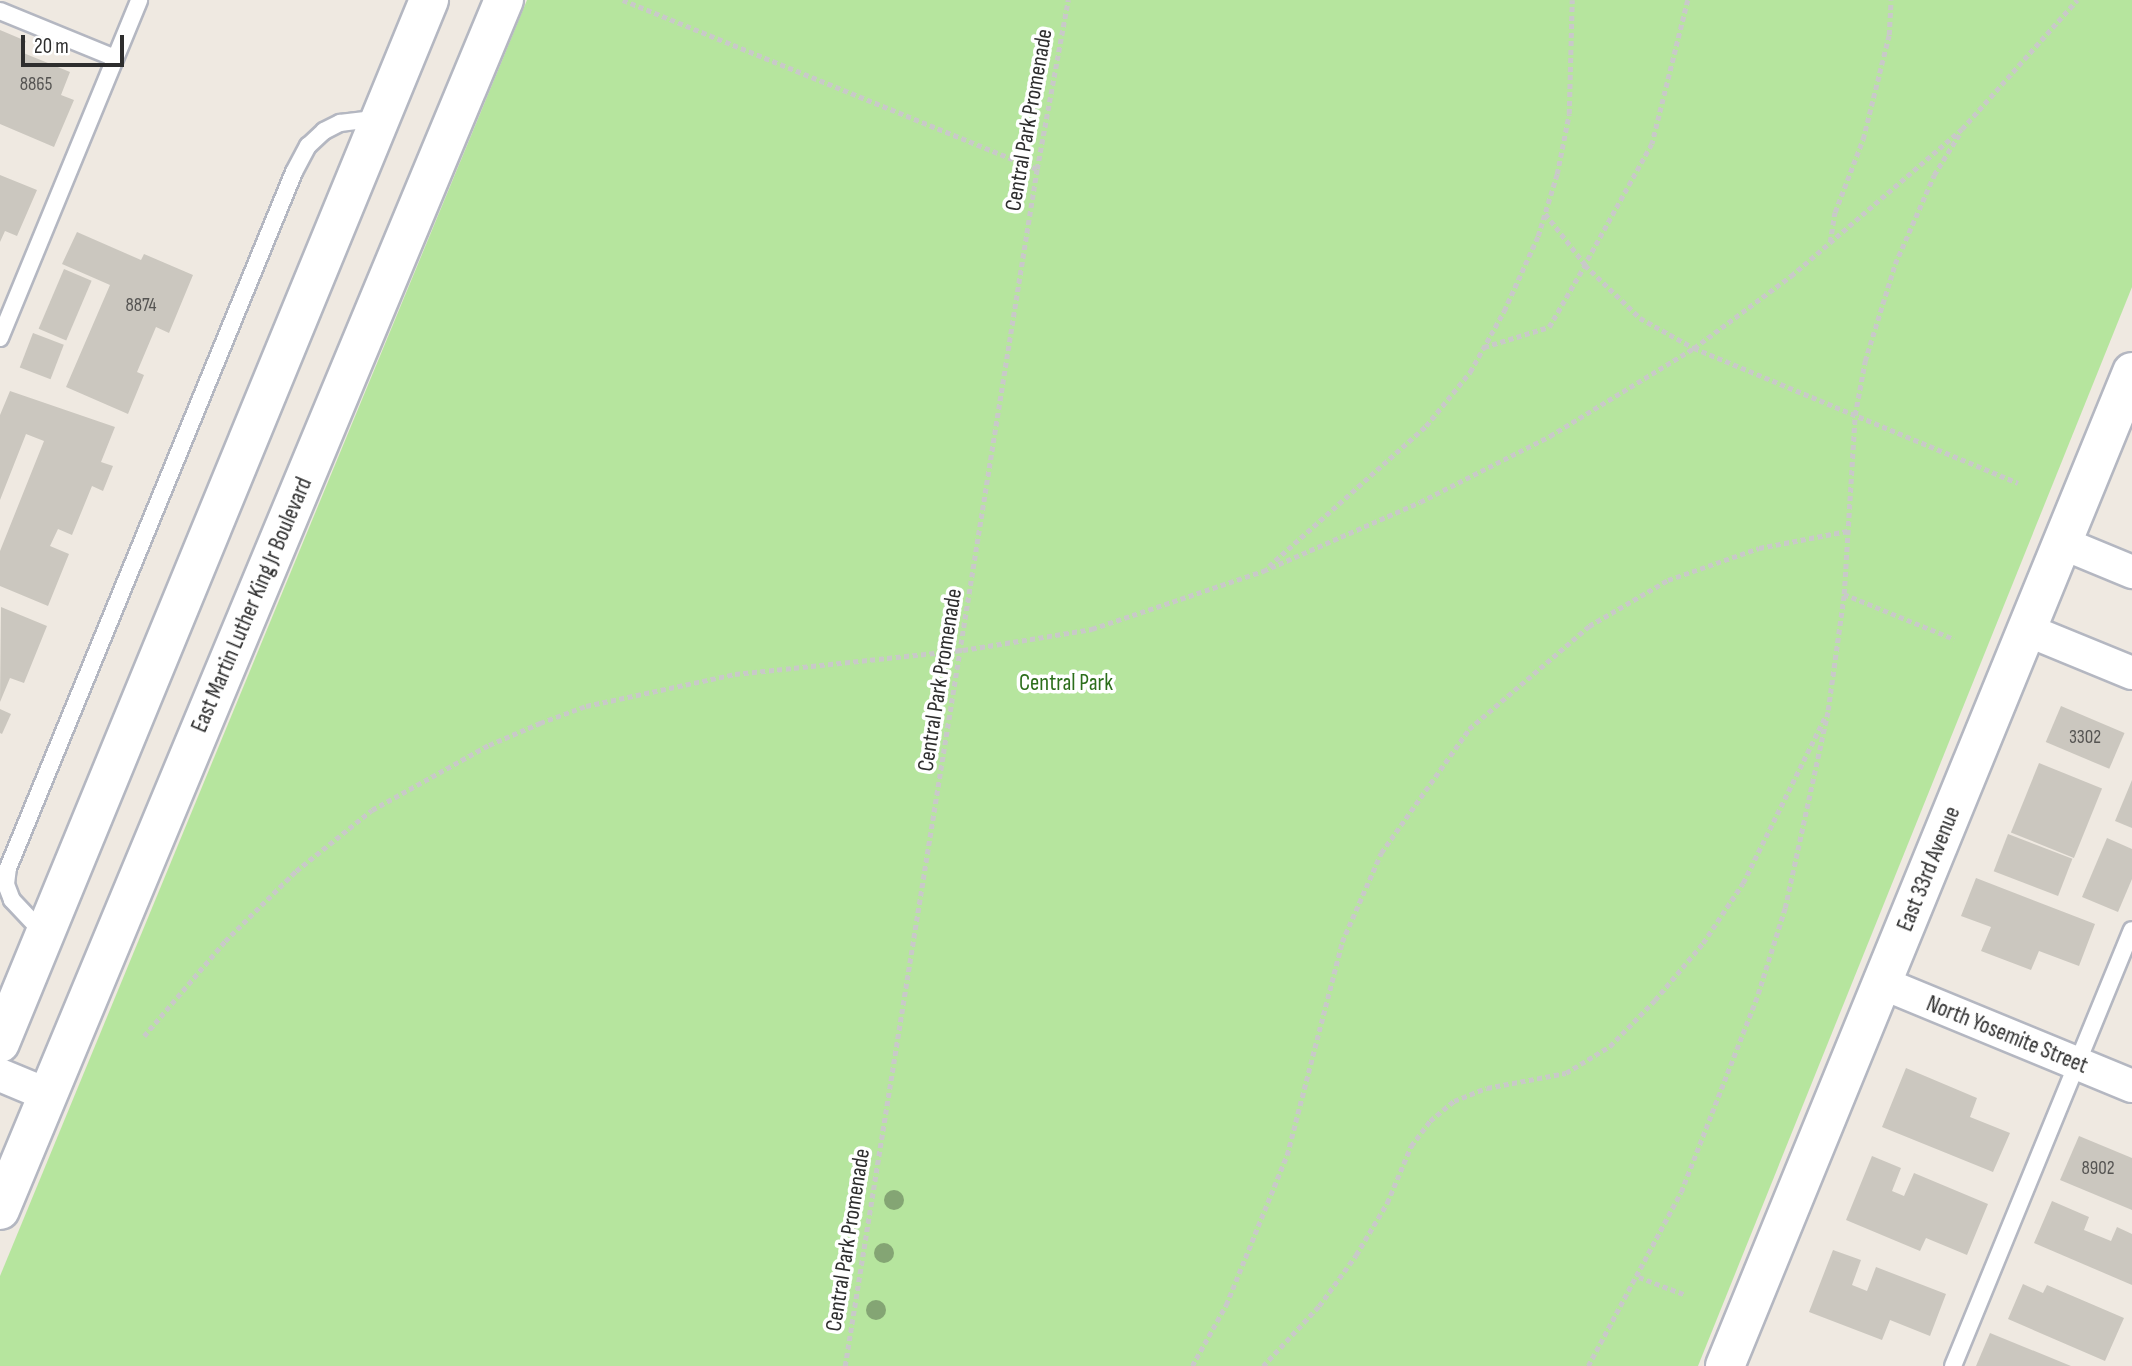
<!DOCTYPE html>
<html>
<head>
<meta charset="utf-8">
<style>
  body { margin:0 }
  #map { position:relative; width:2132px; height:1366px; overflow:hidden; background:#efe9e1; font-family:"Sofia Sans Condensed",sans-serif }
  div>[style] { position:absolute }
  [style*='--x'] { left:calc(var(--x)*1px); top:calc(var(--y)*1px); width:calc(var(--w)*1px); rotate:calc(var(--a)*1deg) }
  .green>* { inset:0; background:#b6e59e }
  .building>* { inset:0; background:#cbc7bf; transform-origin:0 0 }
  .path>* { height:4.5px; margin-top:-2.25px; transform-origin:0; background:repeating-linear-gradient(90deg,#c9c9c9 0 5px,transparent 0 8.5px) }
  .roads { filter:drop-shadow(2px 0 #b4b7c1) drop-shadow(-2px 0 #b4b7c1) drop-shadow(0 2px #b4b7c1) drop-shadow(0 -2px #b4b7c1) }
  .lane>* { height:16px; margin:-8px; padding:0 8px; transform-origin:8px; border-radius:8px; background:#fff }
  .street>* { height:32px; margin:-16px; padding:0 16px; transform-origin:16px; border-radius:16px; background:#fff }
  .secondary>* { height:38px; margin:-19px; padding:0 19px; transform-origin:19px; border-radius:19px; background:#fff }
  .trees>* { width:20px; height:20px; margin:-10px; border-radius:50%; background:#84a574 }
  span { translate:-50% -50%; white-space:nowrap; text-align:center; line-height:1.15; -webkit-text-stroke:7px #fff; paint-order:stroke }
  .number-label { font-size:19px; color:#555452 }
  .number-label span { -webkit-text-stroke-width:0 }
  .street-label { font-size:23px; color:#2e2e2e }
  .park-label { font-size:23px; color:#2c6e1b }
  .scale { position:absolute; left:21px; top:35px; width:103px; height:32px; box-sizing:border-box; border:4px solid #2e2e2e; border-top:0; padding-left:9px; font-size:21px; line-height:24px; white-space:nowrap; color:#2e2e2e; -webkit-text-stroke:5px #fff; paint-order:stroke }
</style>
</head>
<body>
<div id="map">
  <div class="green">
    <div style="clip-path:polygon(527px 0,2132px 0,2132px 287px,1698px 1366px,0 1366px,0 1276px)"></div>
  </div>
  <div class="building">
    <div style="clip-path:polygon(0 30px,26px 41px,21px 52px,70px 72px,61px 95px,74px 100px,54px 147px,0 124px)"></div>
    <div style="clip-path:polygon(0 175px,37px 190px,17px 236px,5px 231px,0 242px)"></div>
    <div style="clip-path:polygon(77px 232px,141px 260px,144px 254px,193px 275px,169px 333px,156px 327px,137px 372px,144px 375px,128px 414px,66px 387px,110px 285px,62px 264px)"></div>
    <div style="left:64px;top:269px;width:30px;height:65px;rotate:23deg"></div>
    <div style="left:33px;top:333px;width:33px;height:37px;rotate:21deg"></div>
    <div style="clip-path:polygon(10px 391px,115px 427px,101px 462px,113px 466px,103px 491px,92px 486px,72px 535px,58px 529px,50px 546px,69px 554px,48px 606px,0 586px,0 551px,44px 441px,26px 434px,0 500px,0 415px)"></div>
    <div style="clip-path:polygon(1px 607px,47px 626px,24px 683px,10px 678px,0 702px)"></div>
    <div style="left:2061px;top:706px;width:69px;height:39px;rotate:23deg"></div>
    <div style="clip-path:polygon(0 709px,11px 714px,2px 734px,0 733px)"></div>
    <div style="left:2039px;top:763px;width:68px;height:75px;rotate:22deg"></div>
    <div style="clip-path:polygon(2132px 780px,2132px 828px,2115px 821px)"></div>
    <div style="left:2008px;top:834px;width:69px;height:40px;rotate:21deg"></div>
    <div style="clip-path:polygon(2107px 838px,2132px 849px,2132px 879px,2118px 912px,2082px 897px)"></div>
    <div style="clip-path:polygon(1976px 878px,2095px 924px,2079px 966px,2039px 951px,2031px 970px,1981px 951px,1991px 927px,1961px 916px)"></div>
    <div style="clip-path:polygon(1906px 1068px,1977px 1098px,1970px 1117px,2010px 1133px,1993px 1172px,1882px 1127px)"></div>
    <div style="clip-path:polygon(2079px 1136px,2132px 1158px,2132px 1210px,2060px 1180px)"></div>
    <div style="clip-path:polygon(1872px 1156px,1901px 1168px,1892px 1191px,1904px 1196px,1914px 1173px,1988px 1204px,1967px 1255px,1926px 1238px,1920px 1251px,1846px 1220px)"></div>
    <div style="clip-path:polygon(2052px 1201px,2089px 1217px,2084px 1230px,2111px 1241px,2117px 1227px,2132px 1234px,2132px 1285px,2034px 1243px)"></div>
    <div style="clip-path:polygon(1833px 1250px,1861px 1260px,1852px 1285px,1867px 1291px,1876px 1267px,1946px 1294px,1930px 1336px,1890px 1320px,1882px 1340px,1809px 1312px)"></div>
    <div style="clip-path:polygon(2023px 1284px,2043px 1293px,2047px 1285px,2124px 1318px,2105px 1361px,2008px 1319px)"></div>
    <div style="clip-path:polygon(1990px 1333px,2071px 1366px,1976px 1366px)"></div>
  </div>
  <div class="path">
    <div style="--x:623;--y:0;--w:447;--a:22.2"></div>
    <div style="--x:1688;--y:0;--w:148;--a:104"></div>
    <div style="--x:1652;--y:144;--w:138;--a:119"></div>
    <div style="--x:1585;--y:265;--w:76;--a:43.9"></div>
    <div style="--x:1640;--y:318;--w:62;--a:29.1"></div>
    <div style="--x:1694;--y:348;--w:351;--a:22.6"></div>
    <div style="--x:1830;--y:242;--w:30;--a:-81"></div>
    <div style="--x:1835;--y:212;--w:78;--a:-69"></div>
    <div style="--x:1863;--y:139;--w:107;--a:-76"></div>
    <div style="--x:1889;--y:35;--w:35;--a:-87"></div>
    <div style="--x:1484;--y:347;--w:68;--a:-17.1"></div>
    <div style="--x:1549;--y:327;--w:72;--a:-59.9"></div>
    <div style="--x:1585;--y:265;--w:65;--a:-128.1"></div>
    <div style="--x:1269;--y:566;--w:210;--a:-41.7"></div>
    <div style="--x:1426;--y:426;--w:70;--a:-50.8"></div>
    <div style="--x:1470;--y:372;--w:70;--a:-60.9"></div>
    <div style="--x:1504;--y:311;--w:82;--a:-65.6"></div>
    <div style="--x:1538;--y:236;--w:65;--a:-73"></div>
    <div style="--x:1557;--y:174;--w:61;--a:-78.7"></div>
    <div style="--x:1569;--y:114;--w:114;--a:-88.5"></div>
    <div style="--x:1844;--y:594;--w:119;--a:22.2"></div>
    <div style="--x:144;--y:1036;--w:125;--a:-49.5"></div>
    <div style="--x:225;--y:941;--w:100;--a:-44.6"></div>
    <div style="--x:296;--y:871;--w:97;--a:-38.8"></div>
    <div style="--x:372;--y:810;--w:134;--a:-29.1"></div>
    <div style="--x:489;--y:745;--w:56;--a:-23.3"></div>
    <div style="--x:540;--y:723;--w:49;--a:-20.3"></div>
    <div style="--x:586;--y:706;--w:152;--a:-12.1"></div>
    <div style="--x:735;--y:674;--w:229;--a:-6"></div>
    <div style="--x:963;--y:650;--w:131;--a:-9.2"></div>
    <div style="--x:1092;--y:629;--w:181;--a:-18.7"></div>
    <div style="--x:1263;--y:571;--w:171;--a:-23.7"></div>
    <div style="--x:1420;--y:502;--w:146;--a:-26.9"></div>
    <div style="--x:1550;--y:436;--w:169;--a:-31.4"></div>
    <div style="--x:1694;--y:348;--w:121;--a:-36.6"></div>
    <div style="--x:1791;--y:276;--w:225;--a:-40.7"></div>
    <div style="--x:1962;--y:129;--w:173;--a:-48.3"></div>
    <div style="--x:1639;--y:1277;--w:50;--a:21"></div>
    <div style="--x:845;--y:1366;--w:1212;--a:-80.89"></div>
    <div style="--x:1037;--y:169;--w:172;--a:-79.6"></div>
    <div style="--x:1192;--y:1366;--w:70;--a:-60.9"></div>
    <div style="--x:1226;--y:1305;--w:162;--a:-67.9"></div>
    <div style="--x:1287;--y:1155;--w:220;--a:-75.5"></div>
    <div style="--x:1342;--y:942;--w:97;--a:-66.3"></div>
    <div style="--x:1381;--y:853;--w:152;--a:-54.6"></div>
    <div style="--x:1469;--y:729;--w:158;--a:-40.6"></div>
    <div style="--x:1589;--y:626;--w:91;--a:-30.2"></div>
    <div style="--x:1668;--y:580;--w:96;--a:-19.4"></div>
    <div style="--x:1759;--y:548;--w:90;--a:-10.9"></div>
    <div style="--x:1263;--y:1366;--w:82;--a:-47"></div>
    <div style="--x:1319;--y:1306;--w:63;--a:-54"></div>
    <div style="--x:1356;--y:1255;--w:61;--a:-59.2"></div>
    <div style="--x:1387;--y:1203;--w:62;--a:-67.2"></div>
    <div style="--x:1411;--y:1146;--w:31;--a:-53"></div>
    <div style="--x:1430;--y:1121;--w:31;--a:-40"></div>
    <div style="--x:1454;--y:1101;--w:35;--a:-22"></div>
    <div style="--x:1487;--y:1088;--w:80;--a:-10.8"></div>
    <div style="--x:1566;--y:1073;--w:52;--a:-31.5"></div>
    <div style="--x:1610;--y:1046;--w:64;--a:-45.6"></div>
    <div style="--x:1655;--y:1000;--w:75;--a:-49.9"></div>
    <div style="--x:1703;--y:943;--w:72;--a:-56.3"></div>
    <div style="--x:1743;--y:883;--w:185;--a:-63.7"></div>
    <div style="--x:1588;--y:1366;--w:197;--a:-61.9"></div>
    <div style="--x:1681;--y:1192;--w:212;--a:-68.7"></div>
    <div style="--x:1758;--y:994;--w:90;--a:-72.6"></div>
    <div style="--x:1785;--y:908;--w:203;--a:-77.7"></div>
    <div style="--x:1828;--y:710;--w:117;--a:-82.1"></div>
    <div style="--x:1844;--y:594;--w:179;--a:-86.5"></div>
    <div style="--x:1855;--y:415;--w:55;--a:-79.5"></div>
    <div style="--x:1865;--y:361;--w:102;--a:-72.8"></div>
    <div style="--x:1895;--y:264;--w:97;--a:-66.3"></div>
    <div style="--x:1934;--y:175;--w:49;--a:-58.2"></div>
  </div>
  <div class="roads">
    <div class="lane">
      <div style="--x:0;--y:11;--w:124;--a:22.2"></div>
      <div style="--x:0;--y:338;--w:365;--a:-67.6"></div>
      <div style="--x:44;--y:934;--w:47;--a:-133.3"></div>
      <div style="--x:12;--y:900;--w:17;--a:-111"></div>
      <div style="--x:6;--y:884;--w:16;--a:-83"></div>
      <div style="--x:8;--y:868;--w:752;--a:-67.66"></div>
      <div style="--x:294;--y:172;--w:30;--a:-62"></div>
      <div style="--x:308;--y:146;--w:22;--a:-43"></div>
      <div style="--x:324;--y:131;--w:18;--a:-27"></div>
      <div style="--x:340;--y:123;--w:38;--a:-7"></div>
      <div style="--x:1953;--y:1366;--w:471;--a:-67.7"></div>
    </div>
    <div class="street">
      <div style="--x:2062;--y:543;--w:76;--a:22.5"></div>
      <div style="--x:2027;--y:630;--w:113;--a:22.3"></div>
      <div style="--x:1882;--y:983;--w:270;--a:22.4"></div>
      <div style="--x:0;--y:1075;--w:52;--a:22.6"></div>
    </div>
    <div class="secondary">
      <div style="--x:0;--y:1043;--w:1128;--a:-67.64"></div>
      <div style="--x:0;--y:1210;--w:1311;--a:-67.39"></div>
      <div style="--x:1725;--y:1366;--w:1074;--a:-67.73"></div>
    </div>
  </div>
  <div class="trees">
    <div style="left:894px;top:1200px"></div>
    <div style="left:884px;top:1253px"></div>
    <div style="left:876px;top:1310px"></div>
  </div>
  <div class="number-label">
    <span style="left:36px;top:85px">8865</span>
    <span style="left:141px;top:306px">8874</span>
    <span style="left:2085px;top:738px">3302</span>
    <span style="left:2098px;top:1169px">8902</span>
  </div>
  <div class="street-label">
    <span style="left:1029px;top:120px;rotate:-80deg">Central Park Promenade</span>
    <span style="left:252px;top:605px;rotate:-67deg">East Martin Luther King Jr Boulevard</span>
    <span style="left:940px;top:680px;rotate:-81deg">Central Park Promenade</span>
    <span style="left:1929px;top:869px;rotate:-68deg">East 33rd Avenue</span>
    <span style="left:2007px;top:1035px;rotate:22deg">North Yosemite Street</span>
    <span style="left:848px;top:1240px;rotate:-81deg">Central Park Promenade</span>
  </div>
  <div class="park-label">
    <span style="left:1066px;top:683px">Central Park</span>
  </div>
  <div class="scale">20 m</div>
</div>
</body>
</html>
